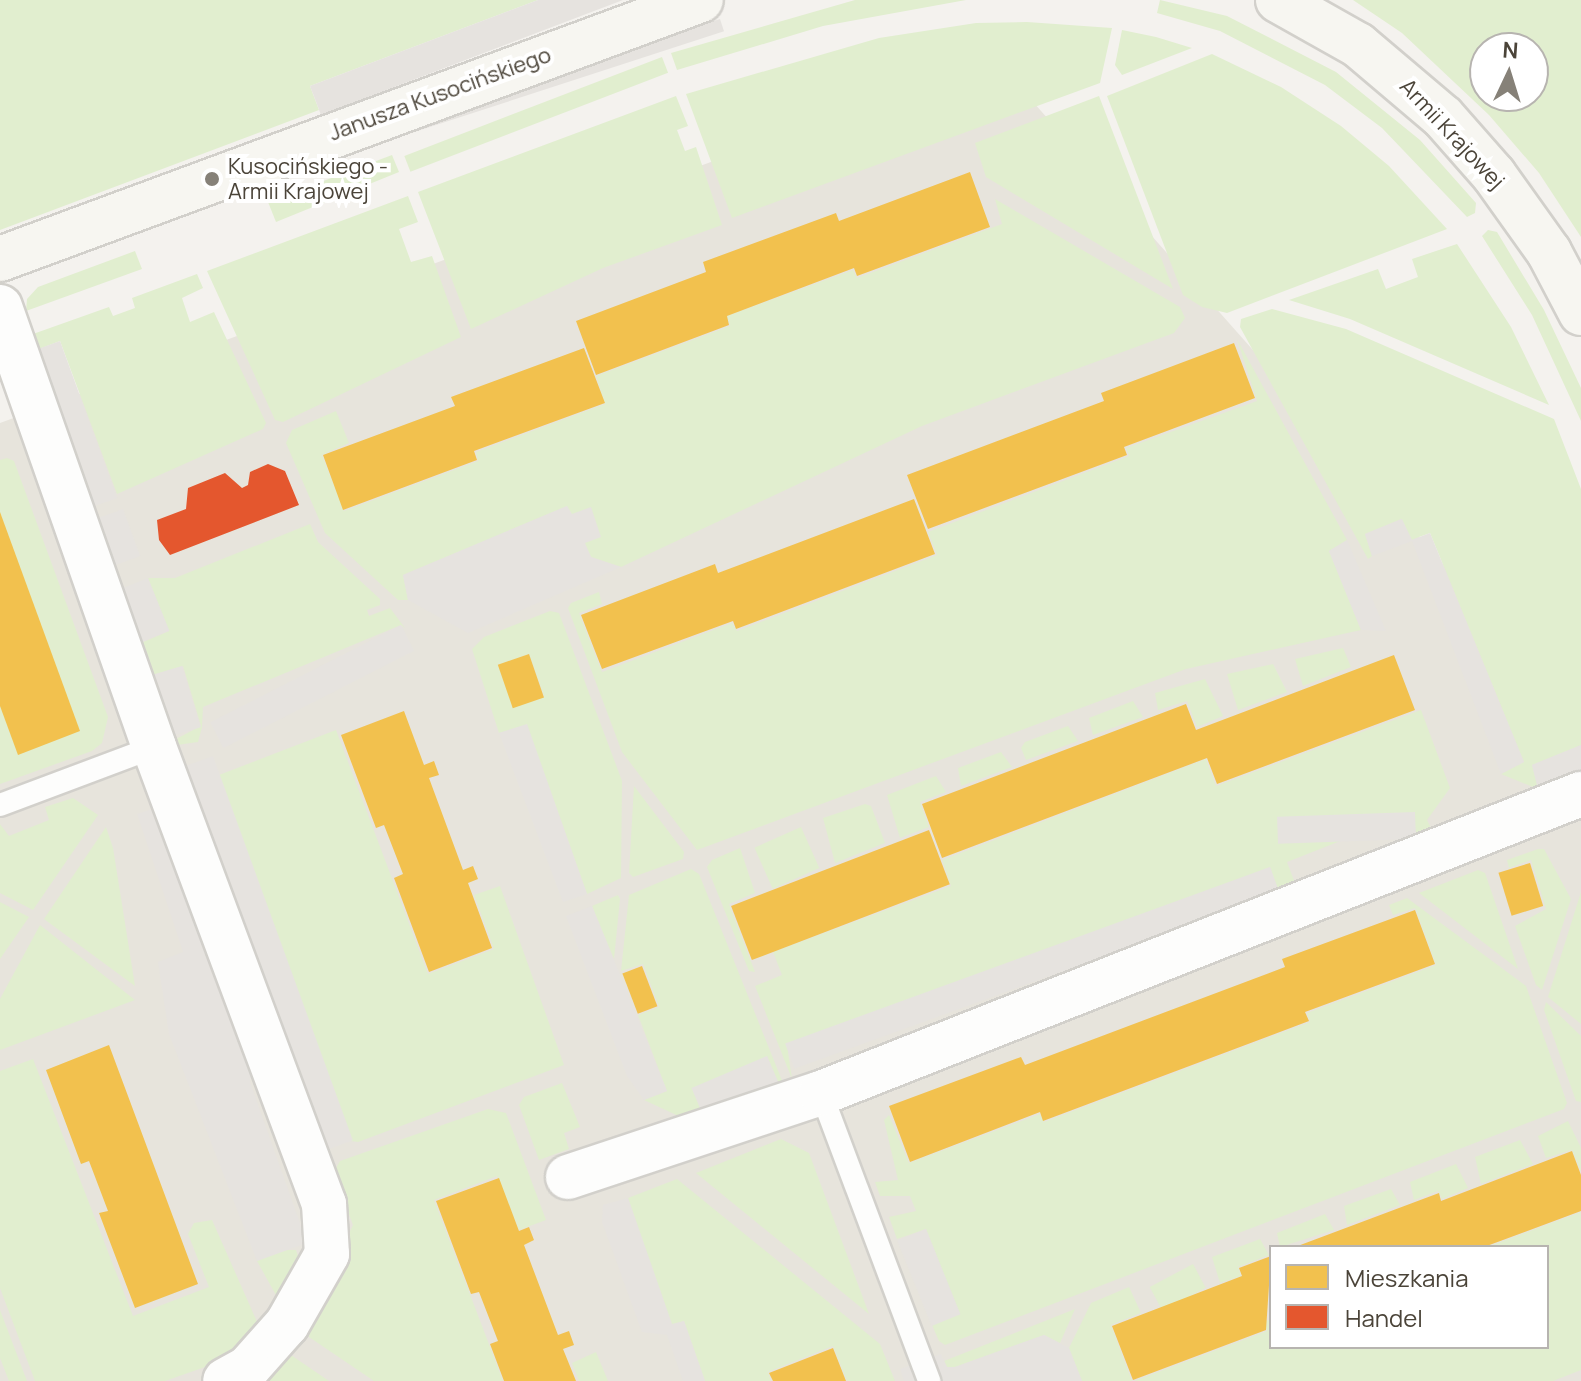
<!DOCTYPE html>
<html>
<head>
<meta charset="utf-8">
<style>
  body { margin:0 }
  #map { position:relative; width:1581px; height:1381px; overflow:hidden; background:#f4f2ee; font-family:Manrope,sans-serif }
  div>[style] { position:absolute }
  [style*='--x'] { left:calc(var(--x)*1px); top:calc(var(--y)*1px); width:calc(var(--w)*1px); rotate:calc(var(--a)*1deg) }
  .residential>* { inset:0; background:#e7e4dc }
  .green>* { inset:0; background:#e1eecf; transform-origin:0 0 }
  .parking>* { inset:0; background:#e6e3df; transform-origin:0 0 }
  .homes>* { inset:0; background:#f2c14e; transform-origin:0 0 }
  .shops>* { inset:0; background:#e4572e }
  .roads { filter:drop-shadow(2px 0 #d2d0cb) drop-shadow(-2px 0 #d2d0cb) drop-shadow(0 2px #d2d0cb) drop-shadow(0 -2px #d2d0cb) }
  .lane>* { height:22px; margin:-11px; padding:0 11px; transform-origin:11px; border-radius:11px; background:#fdfdfc }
  .street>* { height:44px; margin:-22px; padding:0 22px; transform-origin:22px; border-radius:22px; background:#fdfdfc }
  .secondary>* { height:44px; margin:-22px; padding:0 22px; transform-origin:22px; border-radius:22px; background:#f7f6f1 }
  .dots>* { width:22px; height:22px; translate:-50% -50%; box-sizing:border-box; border:4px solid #fff; border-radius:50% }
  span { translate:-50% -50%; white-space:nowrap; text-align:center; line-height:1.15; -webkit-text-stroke:8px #fff; paint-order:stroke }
  .street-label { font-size:22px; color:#4b4439 }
  .poi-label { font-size:22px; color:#4b4439 }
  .left { translate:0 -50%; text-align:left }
  .legend { position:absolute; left:1269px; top:1245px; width:280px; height:104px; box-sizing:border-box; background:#fff; border:2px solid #b7b4b0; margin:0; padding:10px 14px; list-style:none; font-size:24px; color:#4b4439 }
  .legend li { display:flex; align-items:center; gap:16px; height:40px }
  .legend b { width:40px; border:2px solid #b7b4b0 }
  .north { position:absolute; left:1469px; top:32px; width:80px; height:80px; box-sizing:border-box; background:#fff; border:2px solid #b7b4b0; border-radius:50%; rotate:4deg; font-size:22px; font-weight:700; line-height:32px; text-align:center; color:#4b4439 }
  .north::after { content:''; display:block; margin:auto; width:28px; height:36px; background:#868178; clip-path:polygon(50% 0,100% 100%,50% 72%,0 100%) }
</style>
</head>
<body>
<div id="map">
  <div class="residential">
    <div style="clip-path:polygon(evenodd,994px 58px,1581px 720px,1581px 1381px,0 1381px,0 423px,994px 58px,1271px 1247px,1547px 1247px,1547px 1347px,1271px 1347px,1271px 1247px)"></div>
  </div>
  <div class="green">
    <div style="clip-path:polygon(0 0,538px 0,310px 86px,319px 110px,0 230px)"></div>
    <div style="clip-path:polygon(855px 0,966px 0,823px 26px,677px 70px,671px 53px)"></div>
    <div style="clip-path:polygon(1160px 0,1227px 16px,1336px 72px,1420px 140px,1476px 203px,1475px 213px,1467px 217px,1382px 128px,1325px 85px,1220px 31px,1157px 13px)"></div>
    <div style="clip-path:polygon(evenodd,1353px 0,1581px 0,1581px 237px,1539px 173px,1489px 115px,1402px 33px,1353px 0,1533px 48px,1533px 96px,1485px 96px,1485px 48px,1533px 48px)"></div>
    <div style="clip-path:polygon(1027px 22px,1112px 28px,1100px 83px,732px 218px,686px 94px,879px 38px,976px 23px)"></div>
    <div style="clip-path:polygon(1122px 30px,1156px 37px,1192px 48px,1122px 75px,1115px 65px)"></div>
    <div style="clip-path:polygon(1212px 54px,1281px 87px,1341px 126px,1389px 166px,1447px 229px,1227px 313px,1202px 307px,1183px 295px,1107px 96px)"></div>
    <div style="left:662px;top:57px;width:17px;height:276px;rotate:69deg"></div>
    <div style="clip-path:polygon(676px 96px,688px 126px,677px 130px,685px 151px,696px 147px,722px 225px,603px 268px,471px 329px,418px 192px)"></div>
    <div style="clip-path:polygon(1099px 96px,1173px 289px,986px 177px,975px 143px)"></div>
    <div style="clip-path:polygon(392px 155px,399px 172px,276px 222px,268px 202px)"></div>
    <div style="clip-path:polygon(408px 196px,418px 222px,399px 229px,411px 262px,432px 256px,461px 337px,283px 422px,275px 420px,207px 271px)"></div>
    <div style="clip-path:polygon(995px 199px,1180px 307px,1185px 318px,1174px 333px,922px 426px,621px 567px,591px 557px,567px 506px,403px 575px,408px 600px,398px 600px,325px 533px,286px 443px,292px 430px,336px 411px,349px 443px,322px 455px,344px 511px,478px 461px,476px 452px,605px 404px,596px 376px,730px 326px,727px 316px,853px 270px,857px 278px,1002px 224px)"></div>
    <div style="clip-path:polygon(1488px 230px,1497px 232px,1544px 310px,1581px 388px,1581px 421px,1532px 315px,1482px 236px)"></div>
    <div style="clip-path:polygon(1457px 244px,1511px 327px,1549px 405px,1350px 319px,1289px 300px,1378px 269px,1386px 289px,1418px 277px,1412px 259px)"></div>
    <div style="clip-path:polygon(135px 251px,142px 269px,26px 311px,27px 299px,38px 287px)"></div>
    <div style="clip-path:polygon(197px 274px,203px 288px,182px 298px,190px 322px,214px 312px,266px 423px,263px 429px,117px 494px,60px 341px,34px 351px,33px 334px,109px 307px,113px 316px,135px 308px,132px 298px)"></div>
    <div style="clip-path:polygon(1272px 309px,1346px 329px,1554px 419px,1581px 489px,1581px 745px,1532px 765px,1538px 789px,1501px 774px,1524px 762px,1430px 533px,1411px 540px,1401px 519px,1365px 534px,1372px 556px,1368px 559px,1240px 327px,1241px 319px)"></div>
    <div style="clip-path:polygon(1237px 339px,1347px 540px,1329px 551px,1361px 630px,1186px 669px,697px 850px,622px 752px,568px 608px,571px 603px,599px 592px,602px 604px,579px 613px,602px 672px,732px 623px,737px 631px,937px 555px,928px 532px,1129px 456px,1126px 448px,1257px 401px)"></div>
    <div style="clip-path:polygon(7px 458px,14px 461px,108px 717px,102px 743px,92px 751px,0 784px,0 460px)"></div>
    <div style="clip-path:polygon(310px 524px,318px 542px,380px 599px,380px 605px,367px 610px,369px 616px,390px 608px,405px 628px,401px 625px,203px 707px,202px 727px,198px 742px,177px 745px,174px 740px,201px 726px,183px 666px,152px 675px,141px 643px,169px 631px,148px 578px,175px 578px)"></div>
    <div style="clip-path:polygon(evenodd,550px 611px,559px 613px,622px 781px,621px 878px,587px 894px,527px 725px,499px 733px,472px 649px,484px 637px,550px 611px,529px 654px,544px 696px,514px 707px,498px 665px,529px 654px)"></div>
    <div style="clip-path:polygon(1343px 648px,1351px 667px,1303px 686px,1295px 659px)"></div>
    <div style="clip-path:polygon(1273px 664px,1287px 692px,1238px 710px,1227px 674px)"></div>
    <div style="clip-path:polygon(1205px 679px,1223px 716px,1197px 727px,1187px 701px,1158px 710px,1155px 693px)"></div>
    <div style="clip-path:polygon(1133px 701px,1143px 717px,1093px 735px,1089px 718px)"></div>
    <div style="clip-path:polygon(1421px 710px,1450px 788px,1427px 820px,1433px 832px,1416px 839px,1414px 812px,1287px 862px,1296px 886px,1279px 892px,1270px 867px,788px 1052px,792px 1079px,755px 986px,782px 975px,773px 952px,951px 886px,942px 860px,1206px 759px,1216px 786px)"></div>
    <div style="clip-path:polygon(1068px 726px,1078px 741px,1026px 760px,1021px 748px,1025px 742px)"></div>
    <div style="clip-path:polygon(336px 730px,428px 974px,494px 949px,474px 895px,500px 886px,564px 1065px,358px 1142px,351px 1141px,219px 775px)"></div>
    <div style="clip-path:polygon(1001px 752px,1012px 767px,961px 786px,958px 768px)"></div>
    <div style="clip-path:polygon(936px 776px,946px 792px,920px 802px,929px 827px,900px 838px,887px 795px)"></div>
    <div style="clip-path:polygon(634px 786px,684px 852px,683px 859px,633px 877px,629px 873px)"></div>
    <div style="clip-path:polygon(73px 798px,98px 815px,33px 910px,0 893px,0 824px,9px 836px,49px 820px,45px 807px)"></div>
    <div style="clip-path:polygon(865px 804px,871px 806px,885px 843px,835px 863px,823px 818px)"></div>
    <div style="clip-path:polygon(106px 827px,113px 848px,135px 986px,44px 919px)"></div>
    <div style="left:801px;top:827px;width:45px;height:51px;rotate:66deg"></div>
    <div style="clip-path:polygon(740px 848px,755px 893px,729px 904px,755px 972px,749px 971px,707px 867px,712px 860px)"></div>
    <div style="clip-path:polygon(1538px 849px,1544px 849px,1571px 899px,1542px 990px,1536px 985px,1515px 926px,1546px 909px,1531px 860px,1509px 868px,1507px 860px)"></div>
    <div style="clip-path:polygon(691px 869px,699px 874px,783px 1083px,779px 1084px,767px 1056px,702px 1114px,685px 1119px,644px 1100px,667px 1091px,638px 1015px,659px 1007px,643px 964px,621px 971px,629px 895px)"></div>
    <div style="clip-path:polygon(1478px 870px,1485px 873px,1518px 969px,1419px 893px)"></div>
    <div style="clip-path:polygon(1581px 892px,1581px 1024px,1548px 997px)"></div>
    <div style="clip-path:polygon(618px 895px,620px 899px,614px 959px,592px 906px)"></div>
    <div style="clip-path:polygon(1407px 898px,1526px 986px,1567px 1103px,1564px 1109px,945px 1345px,939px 1341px,932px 1325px,959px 1313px,926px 1229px,897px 1239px,889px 1217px,916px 1211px,910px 1196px,880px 1196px,875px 1182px,898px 1180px,884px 1120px,889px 1115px,909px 1163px,1040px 1114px,1044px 1122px,1310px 1022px,1307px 1013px,1436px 965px,1415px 908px,1393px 915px,1389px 905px)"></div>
    <div style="clip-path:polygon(0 902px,29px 917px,0 959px)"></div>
    <div style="clip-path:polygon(40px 925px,135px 1000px,0 1050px,0 999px)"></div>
    <div style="clip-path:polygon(1546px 1002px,1581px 1036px,1581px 1102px,1576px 1101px,1544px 1010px)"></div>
    <div style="clip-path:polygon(33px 1059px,133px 1316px,209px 1287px,188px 1234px,194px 1223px,212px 1220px,262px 1333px,248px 1352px,165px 1381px,35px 1381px,0 1288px,0 1071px)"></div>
    <div style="clip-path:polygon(562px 1083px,580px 1127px,564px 1133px,569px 1149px,539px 1160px,519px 1105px,524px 1097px)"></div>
    <div style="clip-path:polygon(488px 1109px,506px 1113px,546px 1220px,519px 1230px,497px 1176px,434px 1200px,503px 1381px,374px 1381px,309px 1337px,307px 1321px,353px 1225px,333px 1173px,340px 1161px)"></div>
    <div style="clip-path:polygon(1568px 1121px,1581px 1148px,1581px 1172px,1572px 1150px,1546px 1158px,1538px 1136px)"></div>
    <div style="clip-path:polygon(781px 1139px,809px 1153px,869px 1314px,696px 1173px)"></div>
    <div style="clip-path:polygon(1520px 1140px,1533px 1164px,1481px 1184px,1475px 1157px)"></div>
    <div style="clip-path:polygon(1456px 1164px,1468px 1188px,1442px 1199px,1438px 1191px,1414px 1200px,1410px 1182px)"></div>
    <div style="clip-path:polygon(677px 1179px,880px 1344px,895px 1381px,847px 1381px,833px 1346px,768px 1372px,771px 1381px,705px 1381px,684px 1321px,672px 1325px,628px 1198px)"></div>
    <div style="clip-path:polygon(1391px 1189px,1400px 1205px,1347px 1225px,1344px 1206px)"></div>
    <div style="clip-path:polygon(1581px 1212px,1581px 1370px,1553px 1381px,1134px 1381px,1267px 1331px,1264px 1322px,1271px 1319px,1271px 1347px,1547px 1347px,1547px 1247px,1487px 1247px)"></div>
    <div style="clip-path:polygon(1325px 1214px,1334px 1230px,1280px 1247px,1277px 1233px)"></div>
    <div style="clip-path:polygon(1260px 1239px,1269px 1255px,1238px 1267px,1241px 1276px,1220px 1283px,1212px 1257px)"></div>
    <div style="clip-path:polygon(284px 1250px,296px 1250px,305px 1277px,282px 1306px,257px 1261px)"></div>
    <div style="left:1193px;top:1264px;width:27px;height:49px;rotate:62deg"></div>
    <div style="clip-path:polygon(1129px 1287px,1141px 1313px,1111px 1325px,1132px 1381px,1082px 1381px,1069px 1348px,1091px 1303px)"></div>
    <div style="clip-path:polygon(1075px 1309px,1060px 1343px,1044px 1335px,955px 1367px,947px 1367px,944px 1361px)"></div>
    <div style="clip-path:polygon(0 1310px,27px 1381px,9px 1381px,0 1358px)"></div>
    <div style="clip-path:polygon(285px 1351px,329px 1381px,268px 1381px)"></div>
    <div style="clip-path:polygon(596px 1352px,608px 1381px,579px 1381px,572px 1363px)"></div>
  </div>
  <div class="parking">
    <div style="clip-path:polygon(538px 0,623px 0,321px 115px,310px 86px)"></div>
    <div style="left:720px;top:19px;width:13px;height:341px;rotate:72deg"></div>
    <div style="left:60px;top:341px;width:167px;height:28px;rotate:70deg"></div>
    <div style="clip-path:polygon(567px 506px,572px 514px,591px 507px,601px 537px,585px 543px,591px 557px,621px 567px,468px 633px,408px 600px,403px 575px)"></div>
    <div style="left:123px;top:509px;width:50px;height:29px;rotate:70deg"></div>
    <div style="clip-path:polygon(1402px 519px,1412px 540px,1430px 533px,1524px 762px,1501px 774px,1412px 541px,1372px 556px,1365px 534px)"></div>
    <div style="clip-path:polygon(1347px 540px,1386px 631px,1361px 630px,1329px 551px)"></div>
    <div style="left:148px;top:578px;width:57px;height:29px;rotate:68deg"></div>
    <div style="left:401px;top:625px;width:29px;height:214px;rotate:63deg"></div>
    <div style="left:182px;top:666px;width:64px;height:31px;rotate:73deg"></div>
    <div style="clip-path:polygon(527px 724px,587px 894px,563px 902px,499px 733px)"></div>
    <div style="clip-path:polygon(1581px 745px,1581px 774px,1538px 789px,1532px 765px)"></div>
    <div style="left:213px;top:756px;width:409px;height:30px;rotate:70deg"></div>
    <div style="clip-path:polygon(164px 805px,255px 1048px,250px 1082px,307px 1243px,257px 1261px,169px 1034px,158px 962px,183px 952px,137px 814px)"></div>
    <div style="left:1415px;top:812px;width:27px;height:138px;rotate:88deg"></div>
    <div style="left:1270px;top:867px;width:27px;height:516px;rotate:70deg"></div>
    <div style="clip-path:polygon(592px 906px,667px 1091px,644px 1100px,627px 1076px,566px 916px)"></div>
    <div style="left:767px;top:1056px;width:30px;height:82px;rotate:67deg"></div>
    <div style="clip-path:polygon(628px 1198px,672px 1324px,684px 1321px,705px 1381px,683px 1381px,667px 1335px,642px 1332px,602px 1222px,603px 1205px)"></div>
    <div style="left:926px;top:1229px;width:92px;height:31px;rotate:68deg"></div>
    <div style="clip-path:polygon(1044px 1335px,1069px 1348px,1082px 1381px,904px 1381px,900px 1369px,941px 1354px,947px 1367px,955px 1367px)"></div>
  </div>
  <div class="homes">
    <div style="clip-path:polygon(970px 172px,990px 227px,857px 276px,854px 268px,727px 316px,729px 325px,596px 375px,576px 321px,706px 272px,703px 262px,836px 213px,839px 221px)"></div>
    <div style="clip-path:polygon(1234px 343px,1255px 398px,1124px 447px,1127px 455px,928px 529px,907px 475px,1104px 401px,1101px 393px)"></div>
    <div style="clip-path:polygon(584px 348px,605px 403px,474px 451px,477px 460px,343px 510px,323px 455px,455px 406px,451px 397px)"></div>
    <div style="clip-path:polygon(914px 499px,935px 554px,736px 629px,733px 621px,602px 669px,581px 615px,715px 564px,718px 573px)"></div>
    <div style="clip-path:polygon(0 512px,80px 731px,18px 755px,0 706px)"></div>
    <div style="left:529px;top:654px;width:46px;height:33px;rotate:71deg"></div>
    <div style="clip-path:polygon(1394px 655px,1415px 710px,1217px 784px,1207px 758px,942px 858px,922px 804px,1186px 704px,1196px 730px)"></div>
    <div style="clip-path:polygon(404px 711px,424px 765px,434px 761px,439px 775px,429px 778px,463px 870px,473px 866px,478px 879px,468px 883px,492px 948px,429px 972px,394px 878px,403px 874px,384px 825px,376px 828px,341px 735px)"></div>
    <div style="left:929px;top:830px;width:58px;height:212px;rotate:69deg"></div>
    <div style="left:1530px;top:863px;width:45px;height:33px;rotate:73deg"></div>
    <div style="clip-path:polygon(1415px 910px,1435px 964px,1305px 1012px,1309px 1021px,1043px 1121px,1040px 1112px,910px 1162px,889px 1106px,1021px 1057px,1025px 1065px,1285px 967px,1282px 959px)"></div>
    <div style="left:642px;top:966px;width:43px;height:21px;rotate:69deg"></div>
    <div style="clip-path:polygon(109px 1045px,198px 1284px,135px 1308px,99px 1213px,108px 1211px,89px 1161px,81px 1164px,46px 1070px)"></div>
    <div style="clip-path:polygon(1572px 1151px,1581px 1175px,1581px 1211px,1484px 1247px,1295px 1247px,1439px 1193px,1441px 1201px)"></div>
    <div style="clip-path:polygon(499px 1178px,519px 1231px,529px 1227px,534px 1240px,524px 1245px,558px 1335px,569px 1331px,574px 1345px,563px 1349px,576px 1381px,504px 1381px,490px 1344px,498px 1341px,479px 1292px,471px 1294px,436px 1201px)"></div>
    <div style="clip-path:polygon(1271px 1256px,1266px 1330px,1133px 1380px,1112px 1326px,1242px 1276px,1239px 1268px)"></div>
    <div style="clip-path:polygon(833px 1348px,846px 1381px,773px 1381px,769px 1373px)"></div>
  </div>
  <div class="shops">
    <div style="clip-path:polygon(268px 464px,285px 471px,299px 505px,170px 555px,159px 540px,157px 520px,186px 509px,188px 488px,225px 473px,242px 488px,248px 485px,250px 472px)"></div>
  </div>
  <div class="roads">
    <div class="lane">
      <div style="--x:0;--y:805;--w:165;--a:-20.6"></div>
      <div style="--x:821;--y:1093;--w:308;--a:69.4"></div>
    </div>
    <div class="street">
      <div style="--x:0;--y:307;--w:466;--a:70.7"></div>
      <div style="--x:154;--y:747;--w:488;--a:69.6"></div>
      <div style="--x:324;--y:1204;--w:50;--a:86.6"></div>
      <div style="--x:327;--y:1254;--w:81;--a:119.7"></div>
      <div style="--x:287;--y:1324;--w:59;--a:131.6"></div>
      <div style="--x:248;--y:1368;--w:26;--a:151"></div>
      <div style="--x:568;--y:1177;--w:267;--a:-18.4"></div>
      <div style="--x:821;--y:1093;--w:817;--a:-21.48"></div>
    </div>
    <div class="secondary">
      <div style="--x:1278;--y:0;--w:92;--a:29.4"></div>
      <div style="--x:1358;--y:45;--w:111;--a:40.3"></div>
      <div style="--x:1443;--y:117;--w:77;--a:48.7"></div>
      <div style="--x:1494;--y:175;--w:95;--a:54.5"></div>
      <div style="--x:1549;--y:252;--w:69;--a:62.3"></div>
      <div style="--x:0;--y:259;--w:747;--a:-20.28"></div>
    </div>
  </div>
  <div class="dots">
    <div style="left:212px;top:179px;background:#868178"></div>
  </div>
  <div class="street-label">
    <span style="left:440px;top:94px;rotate:-20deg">Janusza Kusocińskiego</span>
    <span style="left:1452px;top:134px;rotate:47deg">Armii Krajowej</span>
  </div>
  <div class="poi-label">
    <span class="left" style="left:228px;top:179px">Kusocińskiego -<br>Armii Krajowej</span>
  </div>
  <ul class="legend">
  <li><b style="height:22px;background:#f2c14e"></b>Mieszkania</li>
  <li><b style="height:22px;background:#e4572e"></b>Handel</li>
  </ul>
  <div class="north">N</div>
</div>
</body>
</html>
